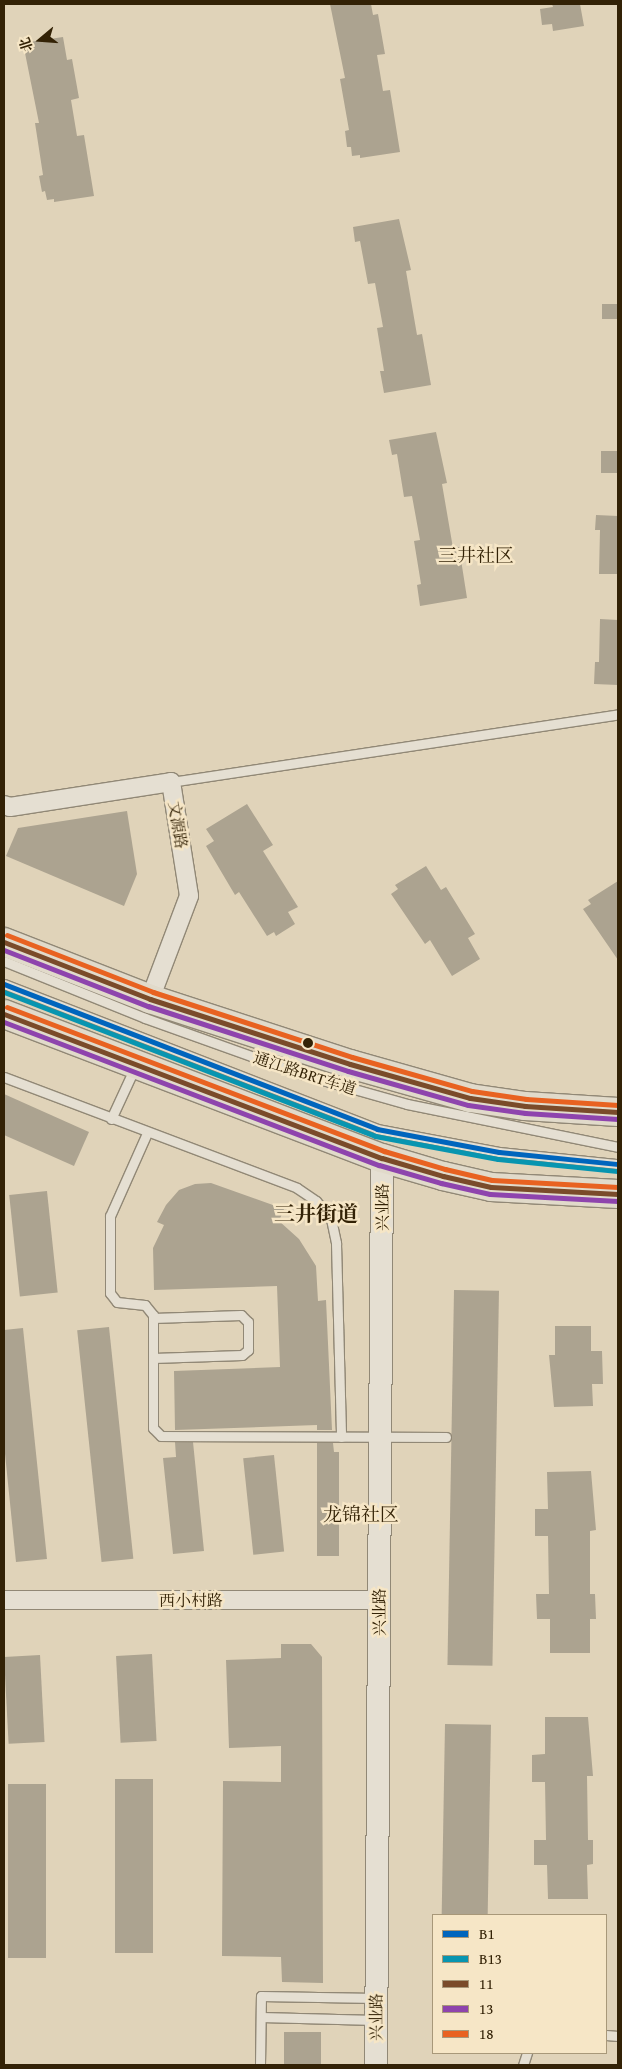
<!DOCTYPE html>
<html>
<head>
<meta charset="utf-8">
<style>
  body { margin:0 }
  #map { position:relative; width:622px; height:2069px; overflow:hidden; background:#e0d3b9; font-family:"Gentium Book Plus","Noto Serif SC",serif }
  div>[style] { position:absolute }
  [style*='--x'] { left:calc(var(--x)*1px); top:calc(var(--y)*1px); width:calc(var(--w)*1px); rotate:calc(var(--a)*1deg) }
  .building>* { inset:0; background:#aca390; transform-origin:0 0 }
  .roads { filter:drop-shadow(1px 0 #918876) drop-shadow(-1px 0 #918876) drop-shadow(0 1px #918876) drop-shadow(0 -1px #918876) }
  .service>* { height:9px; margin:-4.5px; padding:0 4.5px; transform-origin:4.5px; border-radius:4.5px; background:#e5dfd2 }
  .minor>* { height:18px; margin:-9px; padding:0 9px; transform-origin:9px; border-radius:9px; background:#e5dfd2 }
  .tertiary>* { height:22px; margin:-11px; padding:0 11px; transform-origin:11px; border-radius:11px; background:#e5dfd2 }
  .primary>* { height:28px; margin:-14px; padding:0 14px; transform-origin:14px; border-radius:14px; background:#e1daca }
  .bus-1>* { height:5px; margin:-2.5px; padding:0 2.5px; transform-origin:2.5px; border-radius:2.5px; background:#0065bd }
  .bus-2>* { height:5px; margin:-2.5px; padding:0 2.5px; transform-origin:2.5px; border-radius:2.5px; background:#0895b0 }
  .bus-3>* { height:5px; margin:-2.5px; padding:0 2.5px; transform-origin:2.5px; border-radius:2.5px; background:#7a4b2a }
  .bus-4>* { height:5px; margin:-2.5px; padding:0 2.5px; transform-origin:2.5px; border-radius:2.5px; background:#8e44ad }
  .bus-5>* { height:5px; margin:-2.5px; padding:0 2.5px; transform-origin:2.5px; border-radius:2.5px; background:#e86221 }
  .dots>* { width:14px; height:14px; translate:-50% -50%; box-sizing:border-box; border:2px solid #f6e6c6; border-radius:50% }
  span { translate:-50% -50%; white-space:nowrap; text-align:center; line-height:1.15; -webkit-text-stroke:5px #f6e6c6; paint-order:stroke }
  .street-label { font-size:16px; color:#332206 }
  .quarter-label { font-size:19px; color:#332206 }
  .district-label { font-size:21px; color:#332206; font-weight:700 }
  .frame { position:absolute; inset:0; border:5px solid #332206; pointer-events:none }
  .legend { position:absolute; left:432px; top:1914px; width:175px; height:140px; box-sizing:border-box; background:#f6e6c6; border:1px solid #a89879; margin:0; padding:6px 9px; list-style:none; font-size:15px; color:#332206 }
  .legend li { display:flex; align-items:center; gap:10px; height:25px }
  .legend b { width:25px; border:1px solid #a89879 }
  .north { position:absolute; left:15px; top:15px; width:50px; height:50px; -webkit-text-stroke:4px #f6e6c6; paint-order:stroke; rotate:252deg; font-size:14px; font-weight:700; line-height:20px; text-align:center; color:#332206 }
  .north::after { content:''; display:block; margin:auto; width:18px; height:22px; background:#332206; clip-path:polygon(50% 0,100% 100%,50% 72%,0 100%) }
</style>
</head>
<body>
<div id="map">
  <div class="building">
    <div style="clip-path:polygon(330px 4px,371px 4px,373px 15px,378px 14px,385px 54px,377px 55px,383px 91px,390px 90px,400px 152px,360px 158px,360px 155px,352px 156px,351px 147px,347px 147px,345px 131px,349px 130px,340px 79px,345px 78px)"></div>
    <div style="clip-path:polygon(552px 4px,580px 4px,584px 26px,553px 31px,552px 24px,542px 25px,540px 9px,553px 7px)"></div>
    <div style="clip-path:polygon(63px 37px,67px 60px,72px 59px,79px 98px,71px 100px,77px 136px,84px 135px,94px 196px,54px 202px,54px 199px,47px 200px,45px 191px,42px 192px,39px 176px,43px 175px,35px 123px,39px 123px,23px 43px)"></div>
    <div style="clip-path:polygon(399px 219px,411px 270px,406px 271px,417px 335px,422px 334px,431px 385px,384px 393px,380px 371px,384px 371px,377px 328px,383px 327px,375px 283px,368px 284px,360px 241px,355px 242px,353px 227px)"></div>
    <div style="left:602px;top:304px;width:16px;height:15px"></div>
    <div style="clip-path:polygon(436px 432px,447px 483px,442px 484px,453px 548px,459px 547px,467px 598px,420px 606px,417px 585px,421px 584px,414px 541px,420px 540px,412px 496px,404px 497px,397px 454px,392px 455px,389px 440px)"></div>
    <div style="left:601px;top:451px;width:17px;height:22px"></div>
    <div style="clip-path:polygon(596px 515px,618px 516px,618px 574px,599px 574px,600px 530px,595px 530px)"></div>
    <div style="clip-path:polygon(600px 619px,618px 620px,618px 685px,594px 684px,595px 662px,599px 662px)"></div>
    <div style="clip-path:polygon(247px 804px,273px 845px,263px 851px,298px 907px,288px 912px,295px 924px,276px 936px,274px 932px,267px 936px,239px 892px,235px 895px,206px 846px,214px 841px,206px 829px)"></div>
    <div style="clip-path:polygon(127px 811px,137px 874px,124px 906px,6px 856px,18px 828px)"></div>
    <div style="clip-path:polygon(426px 866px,441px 890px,446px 887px,475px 934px,468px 938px,480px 959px,452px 976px,430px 940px,425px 944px,391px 894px,398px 889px,395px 885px)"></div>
    <div style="clip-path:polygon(618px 881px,618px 960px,583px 909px,591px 904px,588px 900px)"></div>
    <div style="clip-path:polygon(4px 1094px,89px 1132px,74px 1166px,4px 1135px)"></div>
    <div style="clip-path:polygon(211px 1183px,284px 1209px,279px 1221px,299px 1239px,316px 1266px,318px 1301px,326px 1300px,332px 1430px,317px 1430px,317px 1425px,175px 1430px,174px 1371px,280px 1367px,277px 1286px,154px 1290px,153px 1248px,164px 1225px,157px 1222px,166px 1205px,179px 1190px,195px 1184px)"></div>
    <div style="left:47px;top:1191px;width:102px;height:38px;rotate:84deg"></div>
    <div style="left:454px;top:1290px;width:45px;height:375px;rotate:1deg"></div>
    <div style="clip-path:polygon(555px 1326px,591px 1326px,591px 1351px,602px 1351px,603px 1384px,592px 1384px,593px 1406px,554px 1407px,549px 1355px,555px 1355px)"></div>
    <div style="left:109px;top:1327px;width:233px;height:32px;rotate:84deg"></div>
    <div style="clip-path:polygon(23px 1328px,47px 1559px,16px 1562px,4px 1444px,4px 1330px)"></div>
    <div style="clip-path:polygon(175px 1442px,193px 1442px,204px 1551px,173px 1554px,163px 1458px,176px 1457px)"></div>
    <div style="clip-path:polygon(317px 1443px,333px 1443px,334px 1452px,339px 1452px,339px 1556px,317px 1556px)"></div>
    <div style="left:274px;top:1455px;width:97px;height:31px;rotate:84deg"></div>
    <div style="clip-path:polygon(591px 1471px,596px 1530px,590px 1531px,590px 1594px,595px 1594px,596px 1619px,590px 1619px,590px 1653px,550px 1653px,550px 1619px,537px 1619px,536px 1594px,549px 1594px,548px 1536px,535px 1536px,535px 1509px,548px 1509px,547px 1472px)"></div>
    <div style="clip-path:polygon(281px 1644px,311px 1644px,322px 1657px,323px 1983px,282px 1982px,281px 1957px,222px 1956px,223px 1781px,281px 1782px,281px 1746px,229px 1748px,226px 1660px,281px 1658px)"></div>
    <div style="left:152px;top:1654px;width:87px;height:36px;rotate:87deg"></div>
    <div style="left:40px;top:1655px;width:87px;height:36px;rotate:87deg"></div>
    <div style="clip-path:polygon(545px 1717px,588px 1717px,593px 1776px,587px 1776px,588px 1840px,593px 1840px,593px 1864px,587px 1865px,588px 1899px,548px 1899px,547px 1865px,534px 1865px,534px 1840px,546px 1840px,545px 1782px,532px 1782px,532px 1755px,545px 1754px)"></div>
    <div style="left:445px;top:1724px;width:46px;height:191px;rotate:1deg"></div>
    <div style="left:115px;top:1779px;width:38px;height:174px"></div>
    <div style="left:8px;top:1784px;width:38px;height:174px"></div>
    <div style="left:284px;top:2032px;width:37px;height:33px"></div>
  </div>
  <div class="roads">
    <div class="service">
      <div style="--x:171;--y:782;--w:452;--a:-8.6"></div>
      <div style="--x:4;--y:961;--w:152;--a:22"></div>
      <div style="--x:145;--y:1018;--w:166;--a:19.7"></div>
      <div style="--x:301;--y:1074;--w:110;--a:15.8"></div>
      <div style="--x:407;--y:1104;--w:215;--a:11.5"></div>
      <div style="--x:4;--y:984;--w:400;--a:21.2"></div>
      <div style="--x:377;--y:1129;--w:124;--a:10.7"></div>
      <div style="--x:499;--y:1152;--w:120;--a:5.8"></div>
      <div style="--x:4;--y:1077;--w:313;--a:20.7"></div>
      <div style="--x:297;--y:1188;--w:23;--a:34"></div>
      <div style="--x:316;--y:1201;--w:23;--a:50"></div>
      <div style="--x:331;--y:1219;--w:25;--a:78"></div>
      <div style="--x:336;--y:1243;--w:194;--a:88.5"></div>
      <div style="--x:111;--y:1119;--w:57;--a:-65.2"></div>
      <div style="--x:147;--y:1133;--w:91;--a:114"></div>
      <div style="--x:110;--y:1216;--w:77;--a:90"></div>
      <div style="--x:110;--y:1293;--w:11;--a:52"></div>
      <div style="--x:117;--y:1302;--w:28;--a:6"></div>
      <div style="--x:145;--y:1305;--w:13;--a:51"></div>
      <div style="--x:153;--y:1315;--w:113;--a:90"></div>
      <div style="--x:153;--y:1428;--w:11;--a:45"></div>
      <div style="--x:161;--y:1436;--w:285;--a:0.2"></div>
      <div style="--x:153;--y:1358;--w:89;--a:-1.9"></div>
      <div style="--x:242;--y:1355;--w:8;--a:-40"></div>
      <div style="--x:248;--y:1350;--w:28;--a:-90"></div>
      <div style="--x:248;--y:1322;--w:10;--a:-135"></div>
      <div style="--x:241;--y:1315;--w:88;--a:178"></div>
      <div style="--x:261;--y:2017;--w:115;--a:1.5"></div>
      <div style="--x:606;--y:2035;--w:12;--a:5"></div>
      <div style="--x:260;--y:2065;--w:69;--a:-89.2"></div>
      <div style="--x:261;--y:1996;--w:115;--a:1"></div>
      <div style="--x:523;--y:2065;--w:13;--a:-72"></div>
    </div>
    <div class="minor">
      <div style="--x:4;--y:805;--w:6;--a:18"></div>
      <div style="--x:10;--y:807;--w:163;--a:-8.8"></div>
      <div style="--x:171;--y:782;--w:115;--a:81"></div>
      <div style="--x:189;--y:896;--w:110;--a:110.7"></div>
      <div style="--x:4;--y:1600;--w:375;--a:0"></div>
    </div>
    <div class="tertiary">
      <div style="--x:376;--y:2065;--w:907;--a:-89.62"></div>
    </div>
    <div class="primary">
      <div style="--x:4;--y:942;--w:157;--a:21.3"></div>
      <div style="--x:150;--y:999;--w:210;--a:18"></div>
      <div style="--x:350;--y:1064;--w:125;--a:15.8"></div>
      <div style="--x:470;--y:1098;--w:56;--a:8.3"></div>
      <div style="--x:525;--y:1106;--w:93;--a:3.7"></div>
      <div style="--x:4;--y:1014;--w:404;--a:20.9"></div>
      <div style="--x:382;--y:1158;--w:64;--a:16.4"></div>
      <div style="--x:443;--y:1176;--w:49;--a:12.9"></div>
      <div style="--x:491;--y:1187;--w:127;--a:3.2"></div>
    </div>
  </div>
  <div class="bus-1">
    <div style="--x:4;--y:984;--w:400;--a:21.2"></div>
    <div style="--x:377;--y:1129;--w:124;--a:10.7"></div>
    <div style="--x:499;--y:1152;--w:120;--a:5.8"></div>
  </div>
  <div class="bus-2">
    <div style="--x:4;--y:992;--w:398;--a:21.2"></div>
    <div style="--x:375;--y:1136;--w:125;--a:10.6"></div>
    <div style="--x:498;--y:1159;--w:120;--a:5.8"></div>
  </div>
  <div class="bus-3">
    <div style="--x:4;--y:942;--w:157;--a:21.3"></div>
    <div style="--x:150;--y:999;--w:210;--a:18"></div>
    <div style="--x:350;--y:1064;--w:125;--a:15.8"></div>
    <div style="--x:470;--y:1098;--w:56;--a:8.3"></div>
    <div style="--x:525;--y:1106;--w:93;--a:3.7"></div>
    <div style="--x:4;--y:1014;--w:404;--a:20.9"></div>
    <div style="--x:382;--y:1158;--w:64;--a:16.4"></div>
    <div style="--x:443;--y:1176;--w:49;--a:12.9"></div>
    <div style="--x:491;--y:1187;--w:127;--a:3.2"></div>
  </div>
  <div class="bus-4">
    <div style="--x:4;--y:950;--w:155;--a:21.3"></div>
    <div style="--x:148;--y:1006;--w:210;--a:18"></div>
    <div style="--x:348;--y:1071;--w:125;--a:15.8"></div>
    <div style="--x:468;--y:1105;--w:58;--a:8"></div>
    <div style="--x:525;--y:1113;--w:93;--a:3.7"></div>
    <div style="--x:4;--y:1022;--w:401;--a:20.9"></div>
    <div style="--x:379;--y:1165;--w:65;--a:16.2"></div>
    <div style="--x:441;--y:1183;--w:50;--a:12.7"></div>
    <div style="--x:490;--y:1194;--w:128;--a:3.1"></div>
  </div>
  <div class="bus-5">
    <div style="--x:7;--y:935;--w:157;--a:21.3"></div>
    <div style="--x:153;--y:992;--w:209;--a:18.1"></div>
    <div style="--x:352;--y:1057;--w:125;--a:15.8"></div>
    <div style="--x:472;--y:1091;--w:55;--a:8.4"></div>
    <div style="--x:526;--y:1099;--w:92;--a:3.7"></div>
    <div style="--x:7;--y:1007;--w:404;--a:20.9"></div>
    <div style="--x:384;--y:1151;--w:64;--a:16.4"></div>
    <div style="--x:445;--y:1169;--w:48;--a:13.2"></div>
    <div style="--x:492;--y:1180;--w:126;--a:3.2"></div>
  </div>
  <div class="dots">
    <div style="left:308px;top:1043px;background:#332206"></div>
  </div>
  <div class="street-label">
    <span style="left:178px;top:825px;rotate:81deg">文源路</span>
    <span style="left:305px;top:1073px;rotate:18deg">通江路BRT车道</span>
    <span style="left:382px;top:1207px;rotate:-90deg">兴业路</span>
    <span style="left:191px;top:1600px">西小村路</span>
    <span style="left:379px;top:1612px;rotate:-90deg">兴业路</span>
    <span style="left:376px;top:2017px;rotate:-90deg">兴业路</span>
  </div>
  <div class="quarter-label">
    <span style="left:476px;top:556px">三井社区</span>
    <span style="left:361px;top:1515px">龙锦社区</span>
  </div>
  <div class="district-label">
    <span style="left:316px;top:1214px">三井街道</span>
  </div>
  <div class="frame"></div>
  <ul class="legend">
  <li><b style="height:6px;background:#0065bd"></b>B1</li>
  <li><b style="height:6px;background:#0895b0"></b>B13</li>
  <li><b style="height:6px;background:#7a4b2a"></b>11</li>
  <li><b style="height:6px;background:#8e44ad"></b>13</li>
  <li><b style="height:6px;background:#e86221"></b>18</li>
  </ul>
  <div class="north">北</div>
</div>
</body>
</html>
